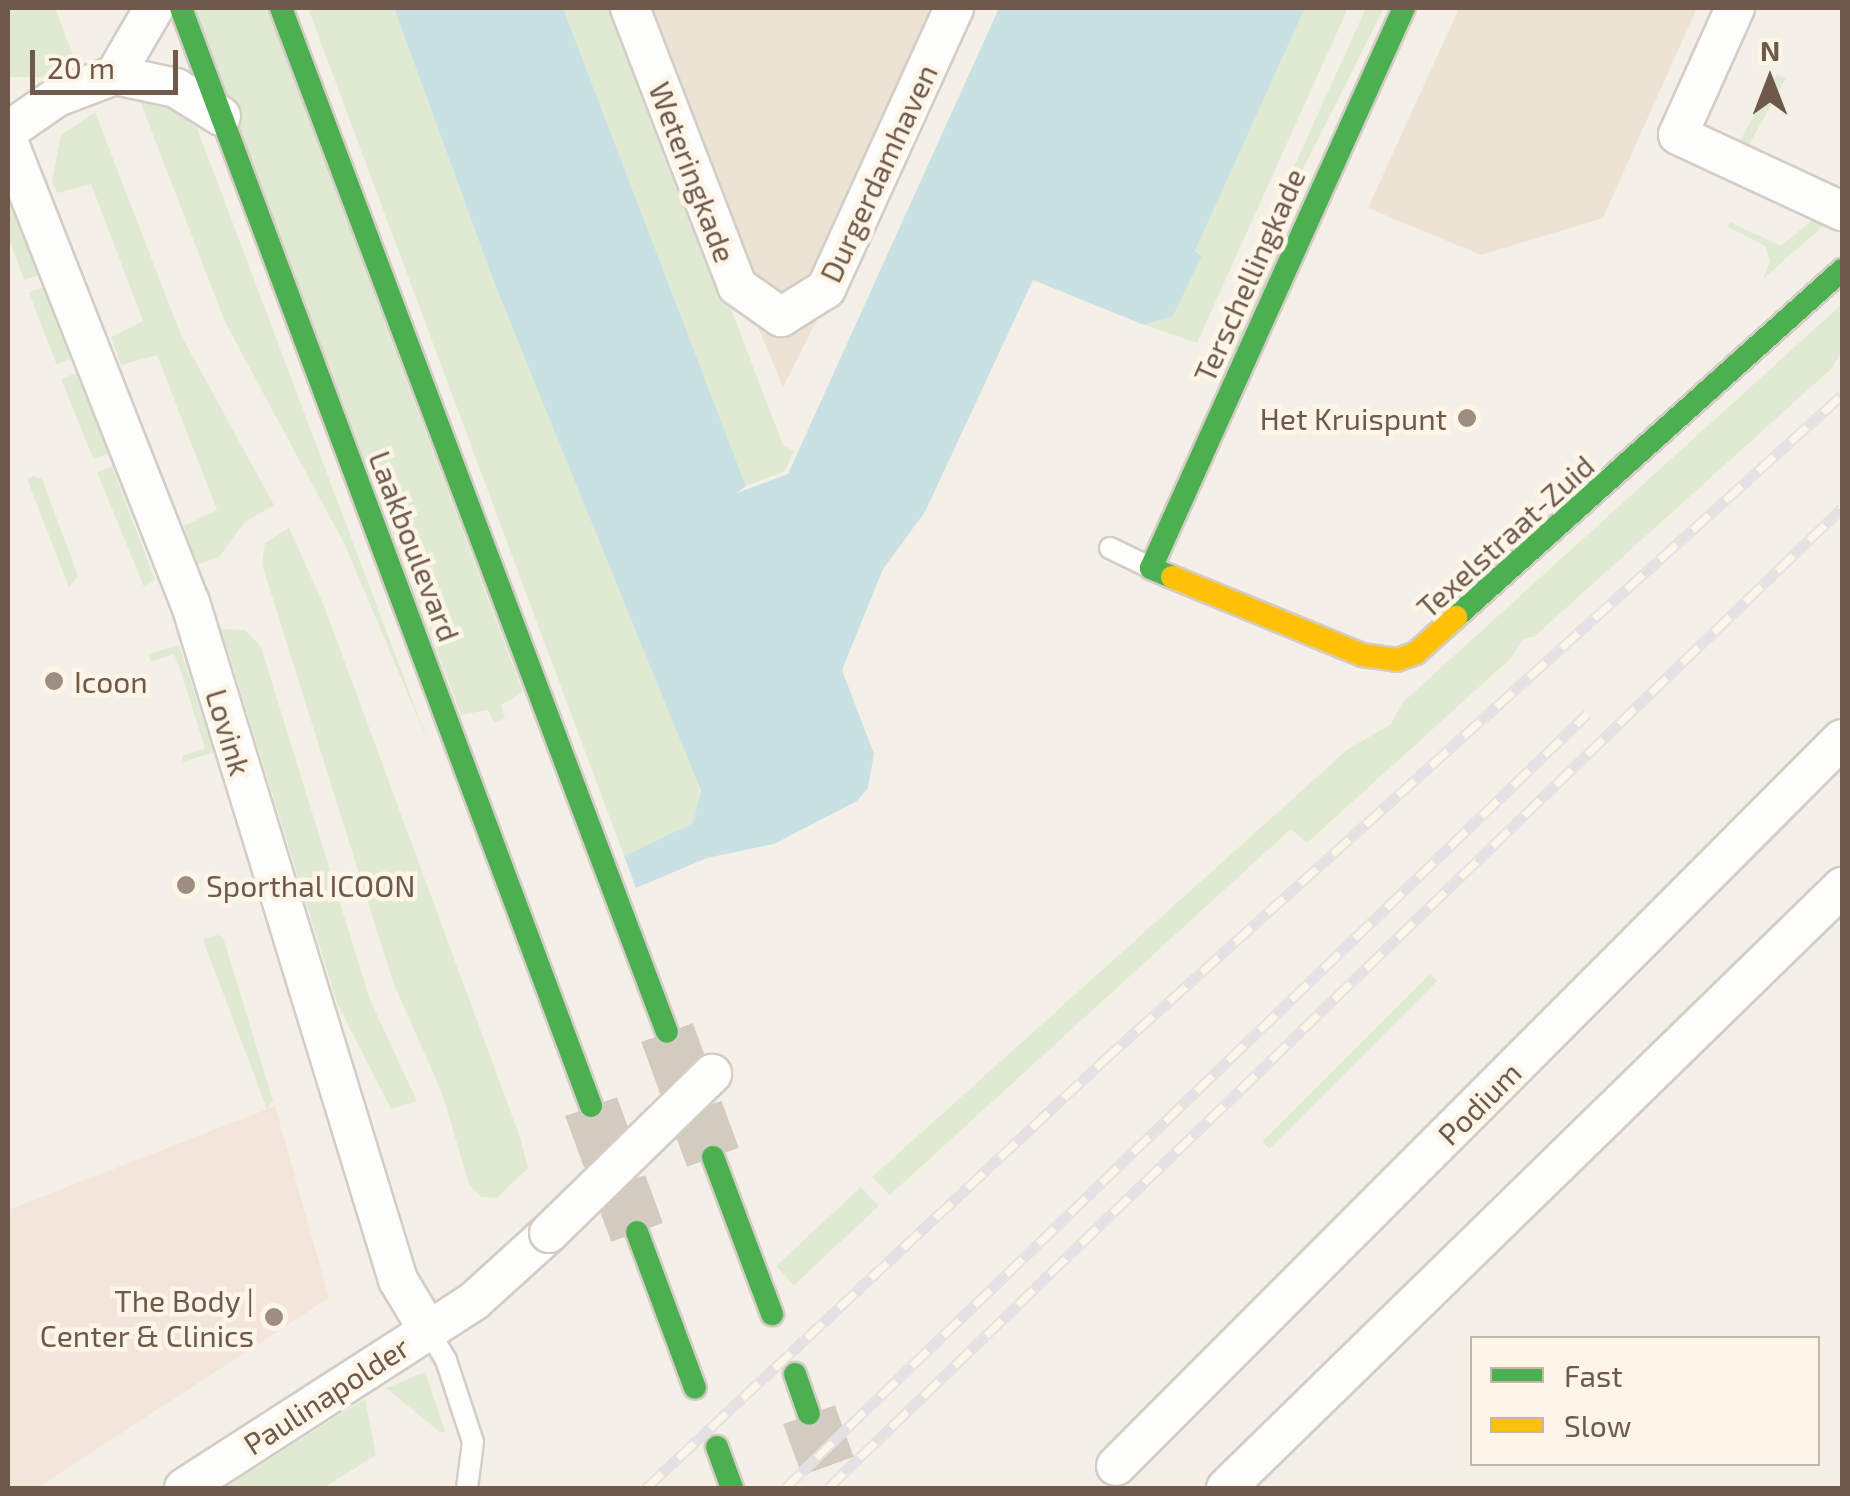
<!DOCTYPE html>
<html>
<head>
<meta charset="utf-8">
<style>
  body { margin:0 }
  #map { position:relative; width:1850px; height:1496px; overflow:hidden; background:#f4f0e8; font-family:"Exo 2",sans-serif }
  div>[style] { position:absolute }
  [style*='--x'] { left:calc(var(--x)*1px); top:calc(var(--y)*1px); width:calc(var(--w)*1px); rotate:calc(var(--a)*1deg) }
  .residential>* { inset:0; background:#ede3d5 }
  .commercial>* { inset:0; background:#f4e5db }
  .green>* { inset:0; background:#e0ead3; transform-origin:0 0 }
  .water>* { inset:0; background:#cae1e3 }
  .secondary-tunnel>* { height:55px; margin-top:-27.5px; transform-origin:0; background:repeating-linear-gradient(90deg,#d3cac0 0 55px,transparent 0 83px) }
  .roads { filter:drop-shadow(2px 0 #d3cdc6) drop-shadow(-2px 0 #d3cdc6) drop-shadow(0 2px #d3cdc6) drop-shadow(0 -2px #d3cdc6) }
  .lane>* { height:20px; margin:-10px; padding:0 10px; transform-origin:10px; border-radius:10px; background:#fdfdfc }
  .street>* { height:38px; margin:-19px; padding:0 19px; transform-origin:19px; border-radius:19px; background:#fdfdfc }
  .fast>* { height:22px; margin:-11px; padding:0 11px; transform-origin:11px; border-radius:11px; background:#4caf50 }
  .slow>* { height:22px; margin:-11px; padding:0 11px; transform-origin:11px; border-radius:11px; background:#ffc107 }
  .rail>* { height:11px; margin-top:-5.5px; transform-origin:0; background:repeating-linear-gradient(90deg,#fdf5e7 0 22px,#e4e1e4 0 44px); box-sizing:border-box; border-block:2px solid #e4e1e4 }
  .bridges { filter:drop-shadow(2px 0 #d3cdc6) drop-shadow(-2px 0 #d3cdc6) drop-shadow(0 2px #d3cdc6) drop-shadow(0 -2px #d3cdc6) }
  .street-bridge>* { height:38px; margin:-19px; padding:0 19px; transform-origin:19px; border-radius:19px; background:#fdfdfc }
  .dots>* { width:28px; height:28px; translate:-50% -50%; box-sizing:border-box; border:5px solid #fdf5e7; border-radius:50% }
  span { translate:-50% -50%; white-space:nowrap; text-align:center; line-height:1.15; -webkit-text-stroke:9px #fdf5e7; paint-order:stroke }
  .street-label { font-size:30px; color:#6f594a }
  .poi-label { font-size:30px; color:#6f594a }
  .right { translate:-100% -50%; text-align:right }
  .left { translate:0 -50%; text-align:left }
  .frame { position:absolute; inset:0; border:10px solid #6f594a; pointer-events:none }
  .legend { position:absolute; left:1470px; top:1336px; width:350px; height:130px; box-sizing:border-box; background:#fdf5e7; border:2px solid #c4b7a8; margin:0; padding:12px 18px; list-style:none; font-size:30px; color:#6f594a }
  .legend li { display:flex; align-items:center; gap:20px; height:50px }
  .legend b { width:50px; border:2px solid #c4b7a8 }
  .north { position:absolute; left:1720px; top:30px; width:100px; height:100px; -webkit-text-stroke:8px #fdf5e7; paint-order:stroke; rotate:0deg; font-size:28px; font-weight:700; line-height:40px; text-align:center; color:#6f594a }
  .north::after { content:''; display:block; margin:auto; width:35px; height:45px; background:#6f594a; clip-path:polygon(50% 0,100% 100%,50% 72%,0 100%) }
  .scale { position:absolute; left:30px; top:50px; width:148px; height:45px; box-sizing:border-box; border:5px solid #6f594a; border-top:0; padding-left:12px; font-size:30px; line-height:35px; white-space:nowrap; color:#6f594a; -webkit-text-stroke:8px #fdf5e7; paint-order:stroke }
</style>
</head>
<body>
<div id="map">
  <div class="residential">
    <div style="clip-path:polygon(625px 8px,974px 8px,783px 387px)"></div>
    <div style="clip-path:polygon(1459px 8px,1697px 8px,1603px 218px,1481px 255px,1368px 208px)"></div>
  </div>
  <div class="commercial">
    <div style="clip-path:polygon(275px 1106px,329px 1298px,37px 1488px,8px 1488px,8px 1210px)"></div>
  </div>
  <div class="green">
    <div style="clip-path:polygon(8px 8px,55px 8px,76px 63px,42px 77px,8px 77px)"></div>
    <div style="clip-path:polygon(194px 8px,267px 8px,523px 692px,501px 705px,505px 718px,494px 723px,488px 710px,461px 715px)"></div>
    <div style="clip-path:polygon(308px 8px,394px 8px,495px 285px,696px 771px,702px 807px,693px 823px,624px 856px)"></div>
    <div style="clip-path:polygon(563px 8px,616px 8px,783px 445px,794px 451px,785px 471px,746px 486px)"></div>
    <div style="clip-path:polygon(1305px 8px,1348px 8px,1197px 343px,1145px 325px,1173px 316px,1201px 255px,1195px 251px)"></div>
    <div style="clip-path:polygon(1366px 8px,1384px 8px,1298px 179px,1291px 173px)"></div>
    <div style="left:1777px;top:74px;width:10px;height:76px;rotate:29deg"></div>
    <div style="clip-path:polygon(140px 101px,169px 108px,197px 128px,430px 747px,345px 545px,225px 322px)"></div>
    <div style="clip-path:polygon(95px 112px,181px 335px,274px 505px,244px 523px,219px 557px,197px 565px,184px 526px,217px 510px,157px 355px,121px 365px,111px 337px,143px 321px,91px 184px,57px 193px,52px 181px,61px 135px)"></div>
    <div style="left:1282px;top:194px;width:16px;height:262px;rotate:18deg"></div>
    <div style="clip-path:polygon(8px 195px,39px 275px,24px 280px,8px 236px)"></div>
    <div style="clip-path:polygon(1812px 220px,1823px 226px,1763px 279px,1770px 261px,1765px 246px,1728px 227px,1730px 222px,1781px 246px)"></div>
    <div style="left:43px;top:287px;width:77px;height:15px;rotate:69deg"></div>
    <div style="clip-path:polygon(1842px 304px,1842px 351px,1832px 368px,1534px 637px,1524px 638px,1510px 659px,1307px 843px,1291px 829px,890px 1195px,872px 1177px,1347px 750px,1391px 724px,1402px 703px)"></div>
    <div style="left:76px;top:373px;width:87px;height:16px;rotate:68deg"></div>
    <div style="clip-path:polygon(112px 466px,155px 580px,144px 587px,97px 472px)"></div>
    <div style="clip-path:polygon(34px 476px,42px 479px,78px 576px,69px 587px,27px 479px)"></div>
    <div style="clip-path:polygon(289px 528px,323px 603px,520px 1137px,528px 1168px,497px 1198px,481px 1197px,469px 1184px,442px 1093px,393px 982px,262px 564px,265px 543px)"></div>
    <div style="clip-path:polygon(221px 629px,245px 630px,261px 647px,370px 1000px,417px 1101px,391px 1109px,337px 1003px)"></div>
    <div style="clip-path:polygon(179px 645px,214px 752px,183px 762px,182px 756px,205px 748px,181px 672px,174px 654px,151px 662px,148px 654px)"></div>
    <div style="clip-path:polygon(217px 935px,223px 937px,273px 1101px,267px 1109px,203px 940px)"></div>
    <div style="left:1430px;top:974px;width:10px;height:237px;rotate:45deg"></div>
    <div style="left:861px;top:1187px;width:26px;height:116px;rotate:47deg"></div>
    <div style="clip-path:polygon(425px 1372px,445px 1431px,441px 1433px,386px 1388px)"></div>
    <div style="clip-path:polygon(365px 1399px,376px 1455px,323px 1488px,224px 1488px)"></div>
  </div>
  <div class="water">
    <div style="clip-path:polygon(394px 8px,563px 8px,746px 486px,737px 493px,788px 474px,999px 8px,1305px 8px,1195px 251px,1202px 256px,1173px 316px,1144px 325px,1033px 280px,925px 512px,883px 569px,842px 670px,874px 754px,868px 788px,857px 801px,774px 844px,707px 858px,636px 888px,624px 856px,693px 823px,701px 791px,495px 285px)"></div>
  </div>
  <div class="secondary-tunnel">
    <div style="--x:667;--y:1032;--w:133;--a:69.8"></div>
    <div style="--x:591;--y:1106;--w:134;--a:69.9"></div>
    <div style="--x:809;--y:1414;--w:79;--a:70"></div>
  </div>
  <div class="roads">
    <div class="lane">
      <div style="--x:1110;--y:548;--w:43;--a:26"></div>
      <div style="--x:428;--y:1330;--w:35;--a:59"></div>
      <div style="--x:446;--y:1360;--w:86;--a:71.8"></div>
      <div style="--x:473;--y:1442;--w:46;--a:97.4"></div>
    </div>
    <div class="street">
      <div style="--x:630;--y:8;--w:298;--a:68.9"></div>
      <div style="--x:737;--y:286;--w:54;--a:35.2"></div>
      <div style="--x:781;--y:317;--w:53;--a:-31.9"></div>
      <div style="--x:826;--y:289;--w:309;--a:-65.5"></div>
      <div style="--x:1735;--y:8;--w:139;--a:114.2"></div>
      <div style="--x:1678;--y:135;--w:181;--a:24.9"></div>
      <div style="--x:115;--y:75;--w:78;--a:-59.8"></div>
      <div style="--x:8;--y:131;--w:60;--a:-34.8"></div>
      <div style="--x:57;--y:97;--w:62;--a:-20.8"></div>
      <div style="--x:115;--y:75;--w:62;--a:12"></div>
      <div style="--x:176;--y:88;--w:53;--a:31.9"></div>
      <div style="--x:8;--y:141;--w:496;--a:68.5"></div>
      <div style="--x:190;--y:602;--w:709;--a:72.94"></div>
      <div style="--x:398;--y:1280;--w:58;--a:59"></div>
      <div style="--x:1116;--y:1466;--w:1027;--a:-45.04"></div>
      <div style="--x:184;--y:1488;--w:345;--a:-32.8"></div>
      <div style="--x:474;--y:1301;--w:101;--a:-42.2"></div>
      <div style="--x:1226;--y:1488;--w:861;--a:-44.29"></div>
    </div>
    <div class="fast">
      <div style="--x:181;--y:8;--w:1172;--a:69.52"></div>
      <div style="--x:281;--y:8;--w:1094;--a:69.35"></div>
      <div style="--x:1172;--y:577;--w:23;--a:-157"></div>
      <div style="--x:1151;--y:568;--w:614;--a:-65.69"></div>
      <div style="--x:1456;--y:617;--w:519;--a:-41.95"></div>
      <div style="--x:713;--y:1157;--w:168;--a:69.4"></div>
      <div style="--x:637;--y:1232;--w:166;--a:69.6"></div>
      <div style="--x:795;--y:1374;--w:42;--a:70.7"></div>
      <div style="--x:717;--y:1447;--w:44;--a:69.9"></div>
    </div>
    <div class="slow">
      <div style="--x:1172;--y:577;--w:205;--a:22.3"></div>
      <div style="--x:1362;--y:655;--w:35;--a:8"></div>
      <div style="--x:1397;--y:660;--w:20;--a:-20"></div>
      <div style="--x:1416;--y:653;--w:54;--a:-42"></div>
    </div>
  </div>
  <div class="rail">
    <div style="--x:646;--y:1488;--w:627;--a:-43.06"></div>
    <div style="--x:1104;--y:1060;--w:993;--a:-42.02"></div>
    <div style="--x:785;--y:1488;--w:1115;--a:-43.98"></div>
    <div style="--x:828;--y:1488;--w:1410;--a:-44.02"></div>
  </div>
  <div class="bridges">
    <div class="street-bridge">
      <div style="--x:549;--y:1233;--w:228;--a:-44.3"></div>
    </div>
  </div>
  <div class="dots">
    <div style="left:1467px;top:418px;background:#9e8e81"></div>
    <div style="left:54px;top:681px;background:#9e8e81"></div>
    <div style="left:186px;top:885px;background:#9e8e81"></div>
    <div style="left:274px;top:1317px;background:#9e8e81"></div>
  </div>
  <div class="street-label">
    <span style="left:693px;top:172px;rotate:69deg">Weteringkade</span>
    <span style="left:878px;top:173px;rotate:-65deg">Durgerdamhaven</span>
    <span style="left:1249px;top:275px;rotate:-66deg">Terschellingkade</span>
    <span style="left:1505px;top:536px;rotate:-42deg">Texelstraat-Zuid</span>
    <span style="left:415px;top:546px;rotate:69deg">Laakboulevard</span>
    <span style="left:229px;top:732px;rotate:73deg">Lovink</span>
    <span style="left:1479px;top:1103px;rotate:-45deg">Podium</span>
    <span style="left:326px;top:1395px;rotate:-33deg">Paulinapolder</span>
  </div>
  <div class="poi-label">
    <span class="right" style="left:1447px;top:418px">Het Kruispunt</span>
    <span class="left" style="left:74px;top:681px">Icoon</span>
    <span class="left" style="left:206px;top:885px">Sporthal ICOON</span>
    <span class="right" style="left:254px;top:1317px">The Body |<br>Center &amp; Clinics</span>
  </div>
  <div class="frame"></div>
  <ul class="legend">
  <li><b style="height:12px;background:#4caf50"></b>Fast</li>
  <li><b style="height:12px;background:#ffc107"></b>Slow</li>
  </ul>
  <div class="north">N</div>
  <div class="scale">20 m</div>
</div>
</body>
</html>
